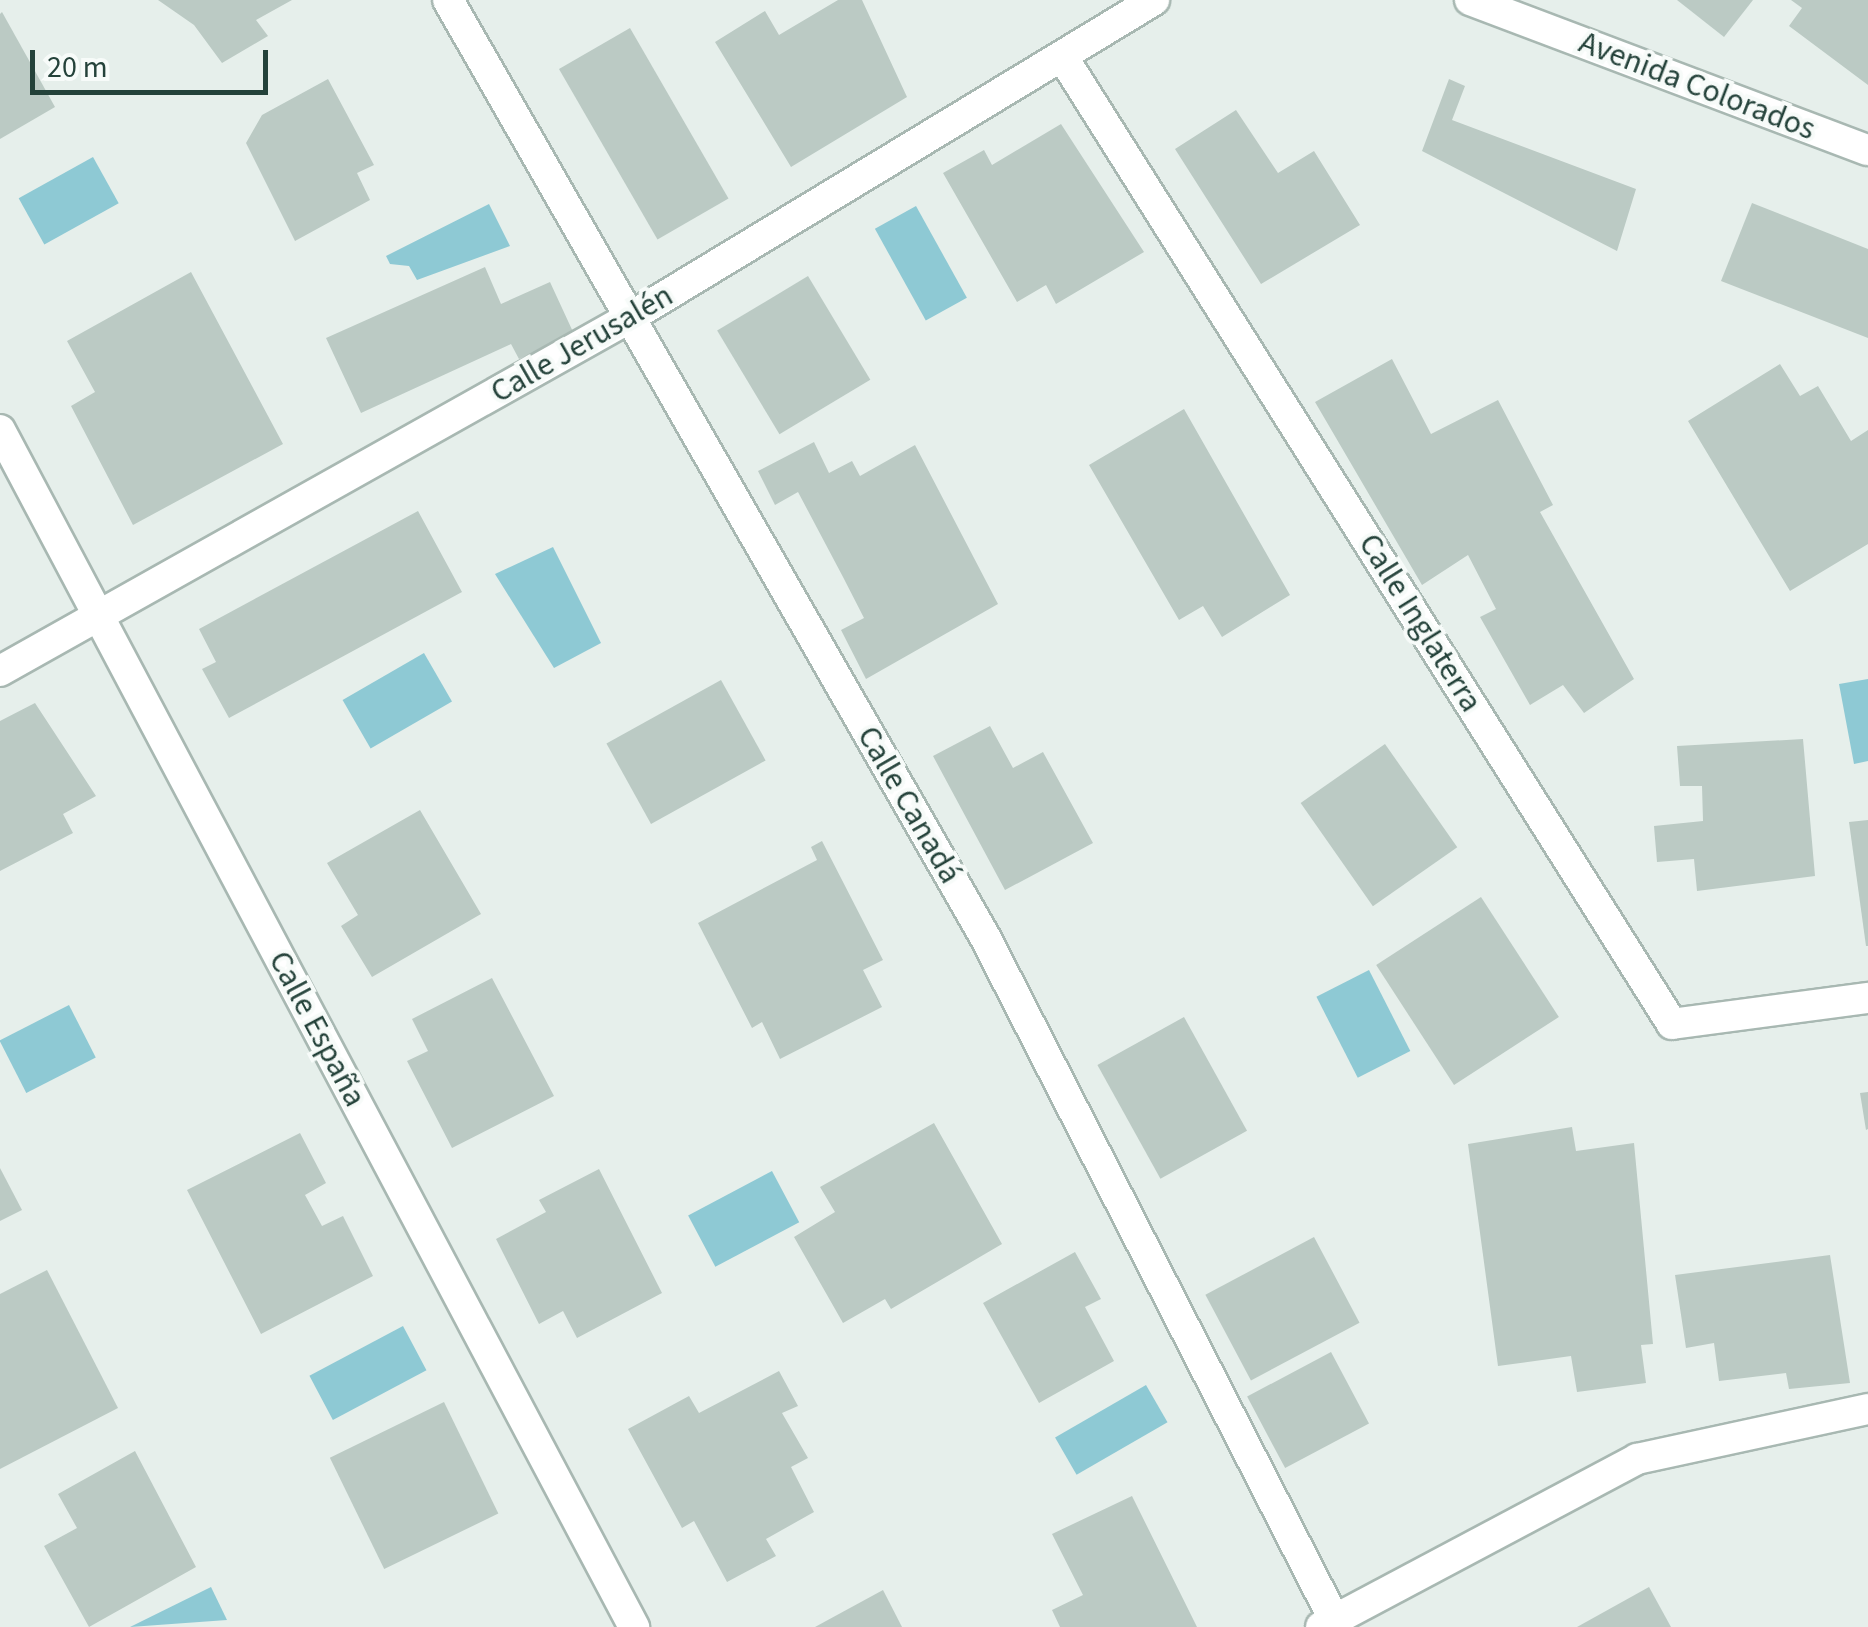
<!DOCTYPE html>
<html>
<head>
<meta charset="utf-8">
<style>
  body { margin:0 }
  #map { position:relative; width:1868px; height:1627px; overflow:hidden; background:#e6efeb; font-family:"Source Sans 3",sans-serif }
  div>[style] { position:absolute }
  [style*='--x'] { left:calc(var(--x)*1px); top:calc(var(--y)*1px); width:calc(var(--w)*1px); rotate:calc(var(--a)*1deg) }
  .water>* { inset:0; background:#8ec9d4; transform-origin:0 0 }
  .building>* { inset:0; background:#bbcac4; transform-origin:0 0 }
  .roads { filter:drop-shadow(2px 0 #a8b8b2) drop-shadow(-2px 0 #a8b8b2) drop-shadow(0 2px #a8b8b2) drop-shadow(0 -2px #a8b8b2) }
  .minor>* { height:30px; margin:-15px; padding:0 15px; transform-origin:15px; border-radius:15px; background:#fff }
  span { translate:-50% -50%; white-space:nowrap; text-align:center; line-height:1.15; -webkit-text-stroke:8px #f7fbf9; paint-order:stroke }
  .street-label { font-size:32px; color:#24423a }
  .scale { position:absolute; left:30px; top:50px; width:238px; height:45px; box-sizing:border-box; border:5px solid #24423a; border-top:0; padding-left:12px; font-size:30px; line-height:35px; white-space:nowrap; color:#24423a; -webkit-text-stroke:8px #f7fbf9; paint-order:stroke }
</style>
</head>
<body>
<div id="map">
  <div class="water">
    <div style="left:93px;top:157px;width:53px;height:85px;rotate:61deg"></div>
    <div style="clip-path:polygon(489px 204px,510px 246px,417px 280px,409px 266px,390px 264px,386px 256px)"></div>
    <div style="left:916px;top:206px;width:105px;height:47px;rotate:61deg"></div>
    <div style="clip-path:polygon(553px 547px,601px 643px,554px 668px,495px 574px)"></div>
    <div style="left:424px;top:653px;width:56px;height:94px;rotate:60deg"></div>
    <div style="clip-path:polygon(1868px 679px,1868px 761px,1854px 764px,1839px 684px)"></div>
    <div style="left:1369px;top:970px;width:91px;height:59px;rotate:63deg"></div>
    <div style="left:69px;top:1005px;width:59px;height:78px;rotate:63deg"></div>
    <div style="left:772px;top:1171px;width:58px;height:95px;rotate:62deg"></div>
    <div style="left:403px;top:1326px;width:50px;height:106px;rotate:62deg"></div>
    <div style="left:1146px;top:1385px;width:43px;height:105px;rotate:60deg"></div>
    <div style="clip-path:polygon(211px 1587px,227px 1620px,130px 1627px)"></div>
  </div>
  <div class="building">
    <div style="clip-path:polygon(158px 0,292px 0,256px 20px,268px 36px,222px 63px,194px 25px)"></div>
    <div style="clip-path:polygon(838px 0,862px 0,907px 97px,791px 167px,715px 42px,765px 11px,779px 35px)"></div>
    <div style="clip-path:polygon(1677px 0,1753px 0,1724px 37px)"></div>
    <div style="clip-path:polygon(1791px 0,1868px 0,1868px 85px,1789px 26px,1802px 8px)"></div>
    <div style="clip-path:polygon(2px 12px,55px 107px,0 139px,0 14px)"></div>
    <div style="left:630px;top:28px;width:197px;height:82px;rotate:60deg"></div>
    <div style="clip-path:polygon(328px 79px,374px 165px,357px 173px,370px 200px,295px 241px,246px 143px,262px 115px)"></div>
    <div style="clip-path:polygon(1449px 79px,1465px 86px,1452px 120px,1636px 189px,1617px 251px,1422px 151px)"></div>
    <div style="clip-path:polygon(1236px 110px,1278px 173px,1314px 151px,1360px 225px,1261px 284px,1175px 149px)"></div>
    <div style="clip-path:polygon(1061px 124px,1144px 252px,1056px 304px,1046px 285px,1017px 302px,943px 173px,984px 150px,992px 165px)"></div>
    <div style="clip-path:polygon(1752px 203px,1868px 249px,1868px 338px,1721px 281px)"></div>
    <div style="clip-path:polygon(485px 267px,501px 304px,550px 282px,574px 334px,519px 359px,511px 344px,361px 413px,326px 338px)"></div>
    <div style="clip-path:polygon(191px 272px,283px 444px,133px 525px,71px 406px,95px 392px,67px 341px)"></div>
    <div style="left:808px;top:276px;width:121px;height:106px;rotate:59deg"></div>
    <div style="clip-path:polygon(1392px 359px,1431px 434px,1498px 400px,1553px 505px,1540px 512px,1634px 679px,1584px 713px,1563px 685px,1530px 705px,1480px 617px,1496px 609px,1468px 555px,1422px 585px,1315px 402px)"></div>
    <div style="clip-path:polygon(1780px 364px,1800px 396px,1818px 386px,1851px 441px,1868px 430px,1868px 544px,1790px 591px,1688px 421px)"></div>
    <div style="clip-path:polygon(1184px 409px,1290px 595px,1222px 637px,1203px 606px,1179px 620px,1089px 465px)"></div>
    <div style="clip-path:polygon(814px 442px,829px 473px,852px 461px,860px 476px,915px 445px,998px 604px,866px 679px,841px 630px,864px 618px,843px 577px,798px 492px,775px 505px,758px 471px)"></div>
    <div style="clip-path:polygon(418px 511px,462px 592px,229px 718px,202px 669px,216px 662px,199px 629px)"></div>
    <div style="left:721px;top:680px;width:92px;height:131px;rotate:61deg"></div>
    <div style="clip-path:polygon(35px 703px,96px 796px,63px 814px,73px 833px,0 871px,0 721px)"></div>
    <div style="clip-path:polygon(990px 726px,1013px 768px,1043px 752px,1093px 843px,1005px 890px,933px 756px)"></div>
    <div style="clip-path:polygon(1803px 739px,1815px 876px,1697px 891px,1694px 859px,1657px 862px,1654px 826px,1703px 821px,1702px 786px,1680px 786px,1677px 746px)"></div>
    <div style="left:1385px;top:744px;width:126px;height:103px;rotate:55deg"></div>
    <div style="clip-path:polygon(420px 810px,481px 914px,372px 977px,341px 926px,358px 915px,327px 863px)"></div>
    <div style="clip-path:polygon(1868px 820px,1868px 946px,1866px 946px,1849px 822px)"></div>
    <div style="clip-path:polygon(822px 841px,883px 960px,863px 970px,882px 1007px,780px 1059px,762px 1022px,752px 1028px,698px 923px,817px 860px,811px 847px)"></div>
    <div style="left:1481px;top:897px;width:143px;height:125px;rotate:57deg"></div>
    <div style="clip-path:polygon(492px 978px,554px 1096px,452px 1148px,407px 1061px,428px 1051px,412px 1019px)"></div>
    <div style="left:1184px;top:1017px;width:130px;height:99px;rotate:61deg"></div>
    <div style="clip-path:polygon(1868px 1092px,1868px 1129px,1866px 1130px,1860px 1093px)"></div>
    <div style="clip-path:polygon(934px 1123px,1002px 1244px,891px 1309px,885px 1299px,843px 1323px,794px 1237px,835px 1212px,820px 1187px)"></div>
    <div style="clip-path:polygon(1572px 1127px,1576px 1151px,1634px 1143px,1653px 1344px,1641px 1345px,1646px 1383px,1577px 1392px,1571px 1356px,1498px 1366px,1468px 1144px)"></div>
    <div style="clip-path:polygon(300px 1133px,326px 1183px,305px 1195px,322px 1226px,343px 1216px,373px 1276px,261px 1334px,187px 1190px)"></div>
    <div style="clip-path:polygon(0 1168px,22px 1210px,0 1221px)"></div>
    <div style="clip-path:polygon(599px 1169px,662px 1293px,577px 1338px,563px 1311px,539px 1324px,496px 1239px,546px 1212px,539px 1200px)"></div>
    <div style="left:1314px;top:1237px;width:97px;height:123px;rotate:62deg"></div>
    <div style="clip-path:polygon(1075px 1252px,1101px 1299px,1085px 1307px,1114px 1361px,1039px 1403px,983px 1303px)"></div>
    <div style="clip-path:polygon(1830px 1255px,1850px 1383px,1789px 1389px,1786px 1373px,1719px 1381px,1714px 1343px,1686px 1348px,1675px 1275px)"></div>
    <div style="clip-path:polygon(47px 1270px,118px 1408px,0 1469px,0 1294px)"></div>
    <div style="left:1331px;top:1352px;width:81px;height:95px;rotate:62deg"></div>
    <div style="clip-path:polygon(779px 1371px,798px 1406px,782px 1413px,808px 1458px,791px 1467px,814px 1512px,766px 1539px,776px 1556px,727px 1582px,694px 1521px,682px 1528px,628px 1429px,689px 1396px,699px 1413px)"></div>
    <div style="left:444px;top:1402px;width:124px;height:127px;rotate:64deg"></div>
    <div style="clip-path:polygon(135px 1451px,196px 1567px,89px 1627px,44px 1546px,77px 1528px,58px 1494px)"></div>
    <div style="clip-path:polygon(1132px 1496px,1197px 1627px,1060px 1627px,1052px 1610px,1083px 1595px,1052px 1534px)"></div>
    <div style="clip-path:polygon(1649px 1587px,1671px 1627px,1577px 1627px)"></div>
    <div style="clip-path:polygon(883px 1590px,902px 1627px,815px 1627px)"></div>
  </div>
  <div class="roads">
    <div class="minor">
      <div style="--x:448;--y:0;--w:1080;--a:60.18"></div>
      <div style="--x:985;--y:937;--w:775;--a:62.91"></div>
      <div style="--x:1470;--y:0;--w:425;--a:20.7"></div>
      <div style="--x:1062;--y:56;--w:1144;--a:57.78"></div>
      <div style="--x:1672;--y:1024;--w:198;--a:-7.6"></div>
      <div style="--x:0;--y:430;--w:1355;--a:62.09"></div>
      <div style="--x:0;--y:671;--w:721;--a:-29.3"></div>
      <div style="--x:629;--y:318;--w:614;--a:-31.2"></div>
      <div style="--x:1321;--y:1627;--w:358;--a:-28"></div>
      <div style="--x:1637;--y:1459;--w:236;--a:-12.2"></div>
    </div>
  </div>
  <div class="street-label">
    <span style="left:1697px;top:86px;rotate:21deg">Avenida Colorados</span>
    <span style="left:582px;top:344px;rotate:-30deg">Calle Jerusalén</span>
    <span style="left:1420px;top:623px;rotate:58deg">Calle Inglaterra</span>
    <span style="left:909px;top:805px;rotate:60deg">Calle Canadá</span>
    <span style="left:317px;top:1029px;rotate:62deg">Calle España</span>
  </div>
  <div class="scale">20 m</div>
</div>
</body>
</html>
